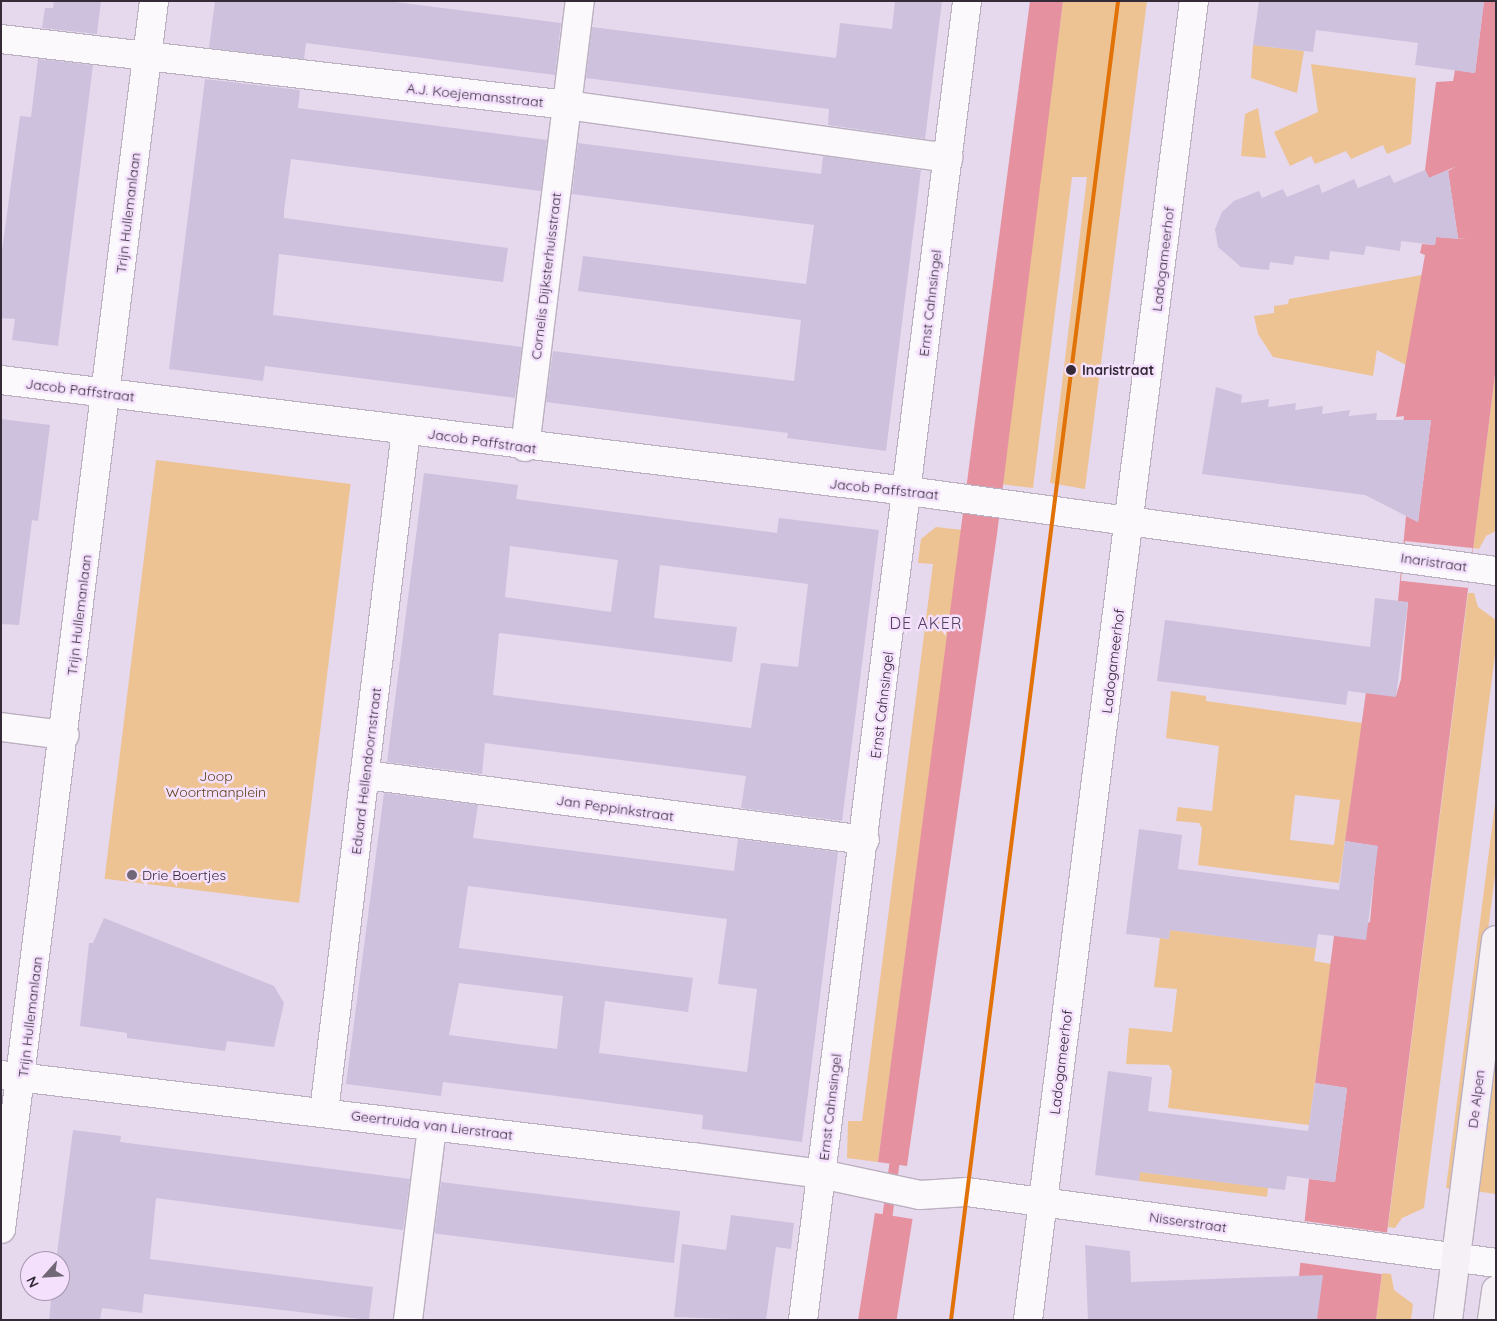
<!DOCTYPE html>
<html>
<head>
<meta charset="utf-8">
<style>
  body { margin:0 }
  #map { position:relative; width:1497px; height:1321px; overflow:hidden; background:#e6d8ed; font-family:Quicksand,sans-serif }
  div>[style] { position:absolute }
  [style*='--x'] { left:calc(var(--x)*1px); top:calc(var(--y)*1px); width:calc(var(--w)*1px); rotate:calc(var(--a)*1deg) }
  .green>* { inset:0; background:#edc393; transform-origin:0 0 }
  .water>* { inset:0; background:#e5919f; transform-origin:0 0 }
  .pier>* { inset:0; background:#e6d8ed; transform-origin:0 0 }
  .stream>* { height:10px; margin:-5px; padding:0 5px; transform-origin:5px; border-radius:5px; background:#e5919f }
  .building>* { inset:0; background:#cdc1de; transform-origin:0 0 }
  .roads { filter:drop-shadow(1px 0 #bbb0c0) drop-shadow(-1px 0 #bbb0c0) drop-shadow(0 1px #bbb0c0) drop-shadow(0 -1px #bbb0c0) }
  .minor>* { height:28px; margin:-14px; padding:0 14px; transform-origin:14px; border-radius:14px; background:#fbf9fc }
  .major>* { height:28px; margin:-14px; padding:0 14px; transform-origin:14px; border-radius:14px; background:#f4f0f6 }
  .tram-1>* { height:4px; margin:-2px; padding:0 2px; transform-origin:2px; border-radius:2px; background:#e17208 }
  .dots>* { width:14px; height:14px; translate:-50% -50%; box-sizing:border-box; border:2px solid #f4e0fd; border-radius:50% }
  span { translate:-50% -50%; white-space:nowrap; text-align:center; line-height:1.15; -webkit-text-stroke:5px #f4e0fd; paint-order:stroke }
  .street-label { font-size:14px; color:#342a38 }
  .stop-label { font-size:14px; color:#342a38; font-weight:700 }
  .left { translate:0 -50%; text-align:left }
  .park-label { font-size:14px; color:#5e4319 }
  .poi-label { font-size:14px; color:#342a38 }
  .quarter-label { font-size:16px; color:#553f5e; letter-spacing:1px }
  .frame { position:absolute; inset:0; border:2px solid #342a38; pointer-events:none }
  .north { position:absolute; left:20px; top:1251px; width:50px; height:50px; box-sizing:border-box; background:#f4e0fd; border:1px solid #a797ae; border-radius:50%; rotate:244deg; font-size:14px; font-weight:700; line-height:20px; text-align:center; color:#342a38 }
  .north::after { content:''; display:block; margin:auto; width:18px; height:22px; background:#726777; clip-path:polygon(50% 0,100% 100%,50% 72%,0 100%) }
</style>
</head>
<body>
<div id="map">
  <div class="green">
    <div style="clip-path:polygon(1063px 1px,1147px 1px,1085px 489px,1050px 483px,1087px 177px,1072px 177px,1033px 488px,1001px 484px)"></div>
    <div style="clip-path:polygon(1253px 45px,1304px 51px,1297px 93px,1251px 78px)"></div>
    <div style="clip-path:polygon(1311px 64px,1416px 78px,1411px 144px,1387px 154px,1383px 145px,1351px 159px,1346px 151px,1315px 164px,1311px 156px,1290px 166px,1274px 132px,1318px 112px)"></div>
    <div style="clip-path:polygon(1258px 108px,1266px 158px,1241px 156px,1245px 114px)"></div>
    <div style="clip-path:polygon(1422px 275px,1406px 365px,1377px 350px,1373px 376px,1273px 357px,1258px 334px,1254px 316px,1274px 313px,1274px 306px,1288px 304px,1289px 299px)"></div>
    <div style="clip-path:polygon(1496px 367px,1496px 531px,1486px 536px,1479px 549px,1473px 548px)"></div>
    <div style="left:156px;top:460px;width:196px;height:422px;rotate:7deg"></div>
    <div style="clip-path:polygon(936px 527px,962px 530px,878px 1162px,847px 1158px,848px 1121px,862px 1121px,933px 564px,918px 563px,921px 539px)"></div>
    <div style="clip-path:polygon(1468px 593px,1474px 593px,1478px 607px,1496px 620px,1496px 647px,1424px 1208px,1402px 1218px,1395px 1228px,1388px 1227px)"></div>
    <div style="clip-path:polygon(evenodd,1171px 691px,1206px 696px,1206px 701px,1362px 723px,1339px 883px,1198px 865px,1202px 828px,1199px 823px,1176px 821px,1178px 807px,1212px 811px,1219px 746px,1166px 738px,1171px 691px,1295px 795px,1340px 800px,1334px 845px,1290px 840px,1295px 795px)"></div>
    <div style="clip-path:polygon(1496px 796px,1496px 867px,1455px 1189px,1446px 1188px)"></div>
    <div style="clip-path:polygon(1170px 930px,1316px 948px,1314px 961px,1331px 964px,1309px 1125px,1168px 1108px,1172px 1071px,1169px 1065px,1126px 1064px,1129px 1028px,1172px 1032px,1177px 989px,1154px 987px,1160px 938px,1169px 939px)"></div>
    <div style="clip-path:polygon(1496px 1027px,1496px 1194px,1475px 1191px)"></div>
    <div style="left:1140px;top:1172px;width:129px;height:9px;rotate:7deg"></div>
    <div style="clip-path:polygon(1382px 1273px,1391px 1274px,1394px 1290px,1413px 1304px,1411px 1320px,1376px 1320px)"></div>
  </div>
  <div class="water">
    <div style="clip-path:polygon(1030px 1px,1063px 1px,997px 534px,907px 1166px,878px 1162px)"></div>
    <div style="clip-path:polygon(1484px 1px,1496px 1px,1496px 367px,1376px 1320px,1317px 1320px,1299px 1276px,1309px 1179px,1335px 1182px,1347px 1088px,1315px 1083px,1334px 936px,1370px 922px,1377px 846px,1345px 841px,1366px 692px,1396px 696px,1401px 679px,1408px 603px,1398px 601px,1406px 516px,1418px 522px,1431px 420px,1403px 423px,1404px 416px,1396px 417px,1425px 255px,1420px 253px,1422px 244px,1435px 245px,1436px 237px,1468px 239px,1458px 238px,1448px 171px,1457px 166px,1429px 178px,1425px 170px,1436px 82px,1453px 81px,1455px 70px,1475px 73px)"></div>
    <div style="left:875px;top:1213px;width:38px;height:108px;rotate:9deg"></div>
  </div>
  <div class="pier">
    <div style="left:1405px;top:541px;width:68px;height:40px;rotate:6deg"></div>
    <div style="left:1305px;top:1221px;width:84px;height:42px;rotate:8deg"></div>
  </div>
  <div class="stream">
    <div style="--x:886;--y:1227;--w:76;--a:-82.4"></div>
  </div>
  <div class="building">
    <div style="clip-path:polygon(54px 1px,101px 1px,97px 34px,42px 28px,45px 8px,53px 8px)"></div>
    <div style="clip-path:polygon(215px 1px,387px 1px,561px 23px,555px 75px,306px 43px,304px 59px,209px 48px)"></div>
    <div style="clip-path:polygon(895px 1px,942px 1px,925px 139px,828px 125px,829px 109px,586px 78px,592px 27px,836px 58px,840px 23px,892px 29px)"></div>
    <div style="clip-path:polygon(1259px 1px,1484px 1px,1475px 73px,1415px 65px,1418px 43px,1316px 30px,1313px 52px,1253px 45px)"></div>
    <div style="clip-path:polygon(38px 59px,93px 65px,58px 346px,12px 340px,15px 319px,1px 318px,1px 259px,20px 116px,31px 117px)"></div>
    <div style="clip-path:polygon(205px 79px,300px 90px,298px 108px,547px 140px,541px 191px,291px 159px,284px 211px,284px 218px,508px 248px,503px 282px,279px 254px,273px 315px,522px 347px,515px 398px,265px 366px,263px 381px,169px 369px)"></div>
    <div style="clip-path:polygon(578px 143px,821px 174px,823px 156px,921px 170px,886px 451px,787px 438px,788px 433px,546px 402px,553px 351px,794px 381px,801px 320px,578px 291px,583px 256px,806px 284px,814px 225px,572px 194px)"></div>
    <div style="clip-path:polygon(1425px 170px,1429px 178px,1448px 170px,1458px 239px,1436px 237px,1435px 245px,1401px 241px,1400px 251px,1366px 246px,1364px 255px,1330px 251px,1329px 260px,1295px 256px,1293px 265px,1270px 262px,1269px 270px,1241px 267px,1218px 247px,1215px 229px,1222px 212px,1234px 201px,1259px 191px,1262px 198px,1283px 189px,1287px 197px,1319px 184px,1322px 193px,1354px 179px,1358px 188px,1390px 175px,1394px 183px)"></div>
    <div style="clip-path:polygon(1216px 387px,1242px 395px,1241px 403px,1269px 399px,1268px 407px,1296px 403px,1295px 410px,1323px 406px,1322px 414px,1350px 410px,1349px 416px,1377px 413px,1376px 420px,1431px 420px,1418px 522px,1365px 495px,1202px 474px)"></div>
    <div style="clip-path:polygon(1px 419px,50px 425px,38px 521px,32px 520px,19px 625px,1px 624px)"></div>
    <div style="clip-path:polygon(evenodd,424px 473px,518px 485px,516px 499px,577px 507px,777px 533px,779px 518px,879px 530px,842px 821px,741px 808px,746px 776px,661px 765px,485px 743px,482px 774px,387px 762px,424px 473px,510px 546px,618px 560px,611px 612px,505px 597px,510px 546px,424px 473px,660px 565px,808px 584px,798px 667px,761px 663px,751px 728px,493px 695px,499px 633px,732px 662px,737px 627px,654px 618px,660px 565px)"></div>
    <div style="clip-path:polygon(1375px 598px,1408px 602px,1396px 697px,1348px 691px,1346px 705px,1157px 681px,1165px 620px,1370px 647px)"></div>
    <div style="clip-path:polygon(evenodd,384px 793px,478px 805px,473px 838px,505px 842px,734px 871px,738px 839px,838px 852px,802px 1142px,702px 1129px,703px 1115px,581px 1099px,443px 1082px,441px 1096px,346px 1084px,384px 793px,468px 886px,727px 919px,718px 984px,757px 989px,747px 1072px,599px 1053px,605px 1001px,688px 1012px,693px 978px,459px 948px,468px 886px,384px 793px,459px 983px,563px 996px,557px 1049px,449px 1035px,459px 983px)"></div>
    <div style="clip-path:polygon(1139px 829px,1182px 835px,1178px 869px,1339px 890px,1345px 841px,1378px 846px,1366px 940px,1318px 934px,1316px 948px,1170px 930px,1169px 939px,1126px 934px)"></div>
    <div style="clip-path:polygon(104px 918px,274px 986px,284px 1003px,274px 1047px,227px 1041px,225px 1051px,127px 1038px,127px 1033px,80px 1026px,89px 943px,93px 943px)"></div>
    <div style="clip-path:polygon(1108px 1071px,1152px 1077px,1148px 1111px,1308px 1131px,1315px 1083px,1347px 1088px,1335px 1182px,1287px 1176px,1285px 1190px,1140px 1172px,1139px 1181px,1095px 1175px)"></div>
    <div style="clip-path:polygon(73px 1130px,121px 1136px,120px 1142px,410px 1179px,403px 1230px,156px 1198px,150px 1259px,373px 1287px,369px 1320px,144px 1294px,142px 1313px,102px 1308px,100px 1320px,49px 1320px,52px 1291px,60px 1291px,60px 1261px,56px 1261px)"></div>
    <div style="left:441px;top:1182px;width:241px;height:52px;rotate:7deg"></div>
    <div style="clip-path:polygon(731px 1215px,794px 1223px,791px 1249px,776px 1247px,766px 1320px,674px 1317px,682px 1244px,726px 1250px)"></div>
    <div style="clip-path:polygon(1085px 1245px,1130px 1251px,1131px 1282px,1323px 1275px,1317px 1320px,1088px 1320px)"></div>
  </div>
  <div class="roads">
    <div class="minor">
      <div style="--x:1;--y:39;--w:570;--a:6.65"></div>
      <div style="--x:567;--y:105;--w:385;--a:7.9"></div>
      <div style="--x:1;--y:380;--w:914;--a:6.98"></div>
      <div style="--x:908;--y:491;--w:593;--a:7.75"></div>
      <div style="--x:525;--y:447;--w:449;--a:-83"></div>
      <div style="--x:1;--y:727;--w:64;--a:7.2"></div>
      <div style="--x:366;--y:775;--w:503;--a:7.42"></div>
      <div style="--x:1;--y:1075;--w:696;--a:6.77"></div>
      <div style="--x:692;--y:1157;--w:130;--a:7.5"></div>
      <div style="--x:821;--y:1174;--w:101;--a:12"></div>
      <div style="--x:920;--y:1195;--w:47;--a:-3.7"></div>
      <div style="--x:967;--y:1192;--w:534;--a:7.64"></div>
      <div style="--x:324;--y:1112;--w:687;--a:-83.14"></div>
      <div style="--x:1;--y:1229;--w:1237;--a:-82.9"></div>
      <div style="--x:408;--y:1320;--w:195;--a:-82.9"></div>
      <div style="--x:803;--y:1320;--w:1329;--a:-82.91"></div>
      <div style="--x:1028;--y:1320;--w:1329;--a:-82.83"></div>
    </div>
    <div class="major">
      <div style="--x:1448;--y:1320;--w:383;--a:-82.8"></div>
      <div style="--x:1492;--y:1320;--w:30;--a:-82"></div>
    </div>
  </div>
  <div class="tram-1">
    <div style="--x:951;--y:1320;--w:1330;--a:-82.78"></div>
  </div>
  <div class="dots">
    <div style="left:1071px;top:370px;background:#342a38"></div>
    <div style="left:132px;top:875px;background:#726777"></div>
  </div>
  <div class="street-label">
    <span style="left:475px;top:95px;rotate:6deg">A.J. Koejemansstraat</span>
    <span style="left:128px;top:213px;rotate:-83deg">Trijn Hullemanlaan</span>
    <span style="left:1163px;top:259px;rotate:-83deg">Ladogameerhof</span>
    <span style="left:546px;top:276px;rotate:-83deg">Cornelis Dijksterhuisstraat</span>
    <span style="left:930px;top:303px;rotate:-83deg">Ernst Cahnsingel</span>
    <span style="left:80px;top:390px;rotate:7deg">Jacob Paffstraat</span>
    <span style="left:482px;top:441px;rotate:8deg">Jacob Paffstraat</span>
    <span style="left:884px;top:489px;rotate:6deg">Jacob Paffstraat</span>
    <span style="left:1434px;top:562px;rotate:8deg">Inaristraat</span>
    <span style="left:79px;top:615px;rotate:-83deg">Trijn Hullemanlaan</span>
    <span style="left:1113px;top:661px;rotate:-83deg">Ladogameerhof</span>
    <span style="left:882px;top:705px;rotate:-83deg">Ernst Cahnsingel</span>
    <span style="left:366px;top:771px;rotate:-83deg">Eduard Hellendoornstraat</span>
    <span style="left:615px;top:808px;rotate:8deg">Jan Peppinkstraat</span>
    <span style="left:30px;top:1017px;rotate:-83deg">Trijn Hullemanlaan</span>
    <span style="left:1061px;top:1062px;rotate:-83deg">Ladogameerhof</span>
    <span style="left:1476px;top:1099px;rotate:-83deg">De Alpen</span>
    <span style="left:830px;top:1107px;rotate:-83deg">Ernst Cahnsingel</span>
    <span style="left:432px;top:1125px;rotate:7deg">Geertruida van Lierstraat</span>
    <span style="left:1188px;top:1222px;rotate:8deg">Nisserstraat</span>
  </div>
  <div class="stop-label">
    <span class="left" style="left:1082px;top:370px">Inaristraat</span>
  </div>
  <div class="park-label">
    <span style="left:216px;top:784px">Joop<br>Woortmanplein</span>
  </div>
  <div class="poi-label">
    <span class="left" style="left:142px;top:875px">Drie Boertjes</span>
  </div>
  <div class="quarter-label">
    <span style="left:926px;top:623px">DE AKER</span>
  </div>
  <div class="frame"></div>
  <div class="north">N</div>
</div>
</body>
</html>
